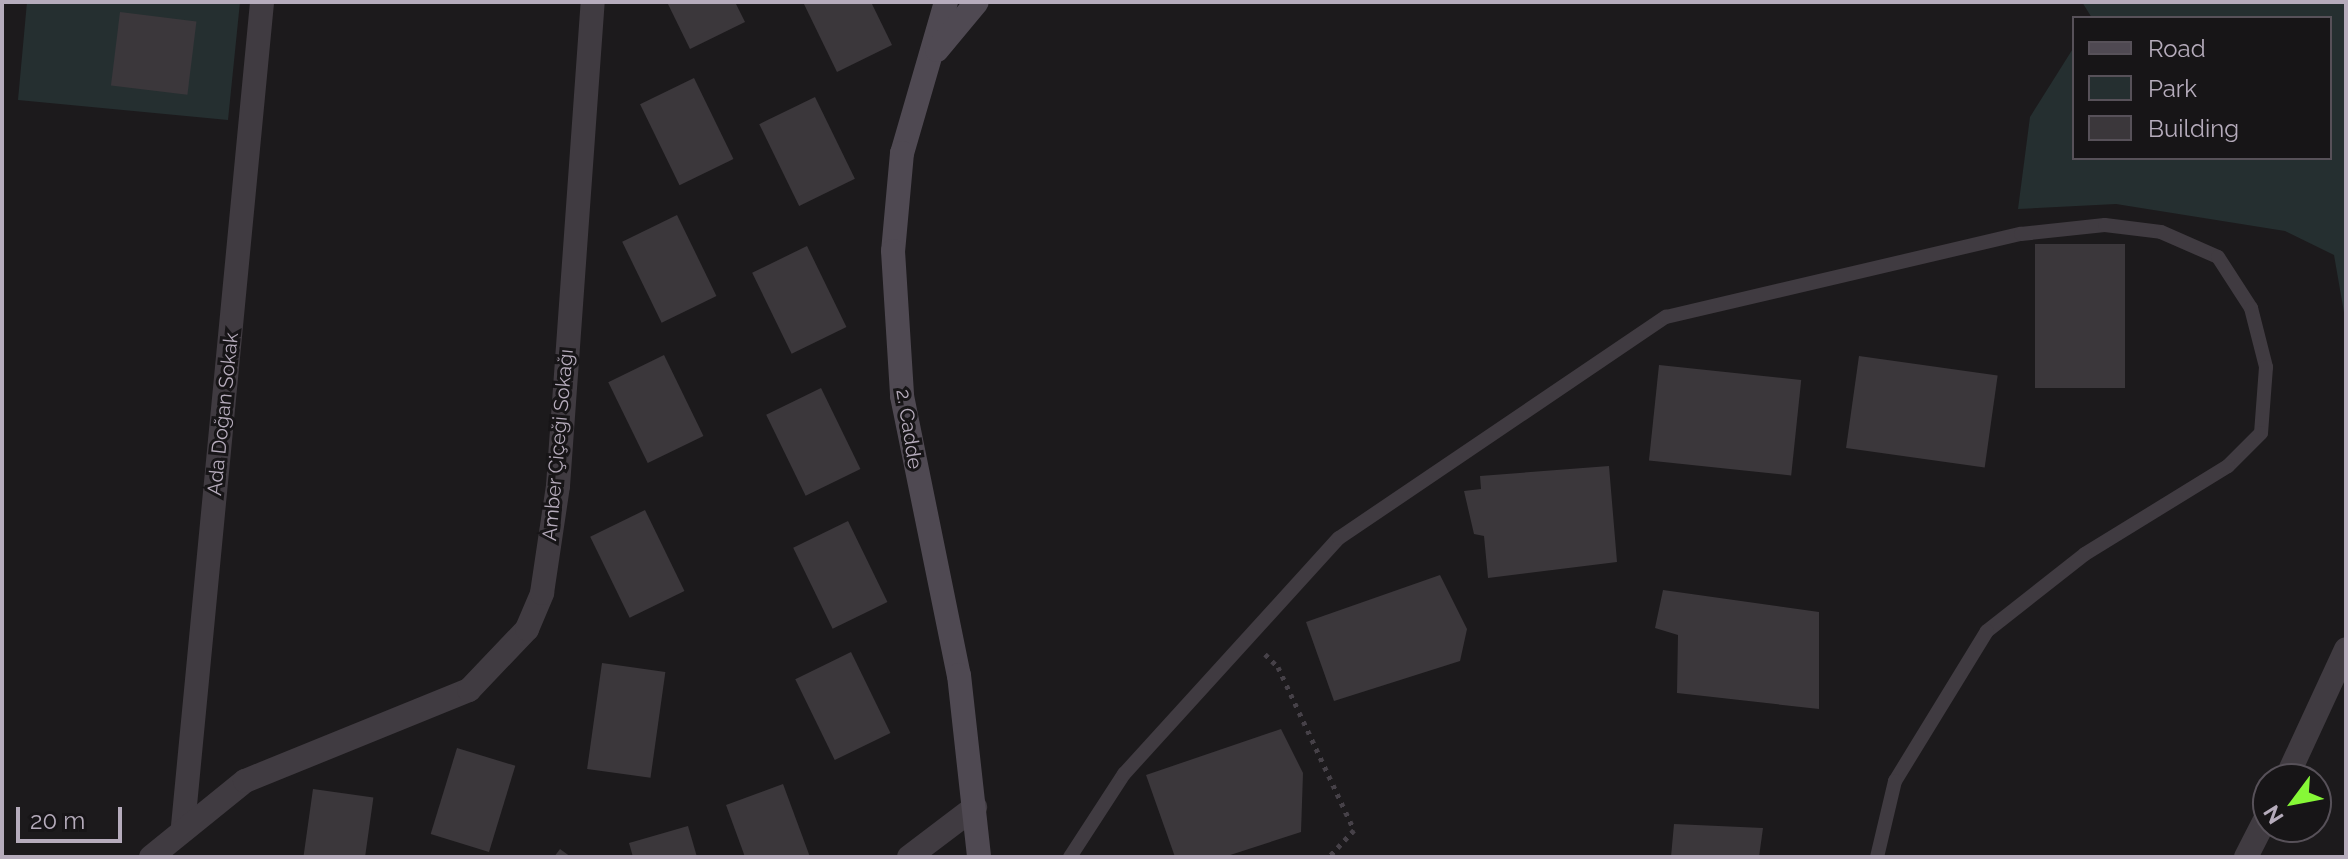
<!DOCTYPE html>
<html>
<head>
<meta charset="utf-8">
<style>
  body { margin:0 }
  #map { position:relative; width:2348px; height:859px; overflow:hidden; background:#1c1a1c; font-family:Raleway,sans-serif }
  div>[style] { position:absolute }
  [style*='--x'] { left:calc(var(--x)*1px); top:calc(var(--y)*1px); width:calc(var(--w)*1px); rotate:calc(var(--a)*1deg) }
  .green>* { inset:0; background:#252f30 }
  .building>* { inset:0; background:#3b373b; transform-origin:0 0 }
  .path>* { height:5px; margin-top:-2.5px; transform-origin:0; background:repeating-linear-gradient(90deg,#464148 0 4px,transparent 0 10px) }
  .lane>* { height:14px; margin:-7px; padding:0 7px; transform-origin:7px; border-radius:7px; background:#403b41 }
  .street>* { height:24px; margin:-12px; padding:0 12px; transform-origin:12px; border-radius:12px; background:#403b41 }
  .secondary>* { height:24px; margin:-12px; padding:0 12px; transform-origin:12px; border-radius:12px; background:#4f4952 }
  span { translate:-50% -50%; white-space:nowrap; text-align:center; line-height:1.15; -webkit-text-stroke:6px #171517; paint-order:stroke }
  .street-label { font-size:20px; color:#b6acbc }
  .frame { position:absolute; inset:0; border:4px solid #b6acbc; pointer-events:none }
  .legend { position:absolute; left:2072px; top:16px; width:260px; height:144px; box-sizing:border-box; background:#171517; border:2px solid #575159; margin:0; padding:10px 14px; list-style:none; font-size:24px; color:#b6acbc }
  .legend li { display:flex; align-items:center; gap:16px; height:40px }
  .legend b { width:40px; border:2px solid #575159 }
  .north { position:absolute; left:2252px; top:763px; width:80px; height:80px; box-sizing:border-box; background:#171517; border:2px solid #575159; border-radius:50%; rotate:238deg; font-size:22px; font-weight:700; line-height:32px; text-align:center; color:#b6acbc }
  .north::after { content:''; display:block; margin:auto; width:28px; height:36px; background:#86f837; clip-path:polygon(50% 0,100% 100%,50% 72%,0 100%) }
  .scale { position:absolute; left:16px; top:807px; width:106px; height:36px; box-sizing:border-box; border:4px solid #b6acbc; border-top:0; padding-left:10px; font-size:24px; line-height:28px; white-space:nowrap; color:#b6acbc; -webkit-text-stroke:6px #171517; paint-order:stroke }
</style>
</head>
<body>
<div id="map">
  <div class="green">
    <div style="clip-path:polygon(27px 2px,240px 2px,228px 120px,18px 100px)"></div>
    <div style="clip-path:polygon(2082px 2px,2346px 2px,2346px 324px,2334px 255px,2285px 231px,2116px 204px,2018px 209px,2030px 117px,2074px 47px,2074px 158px,2330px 158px,2330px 18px,2092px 18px)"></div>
  </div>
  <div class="building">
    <div style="clip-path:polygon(667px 2px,735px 2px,745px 22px,690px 49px)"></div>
    <div style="clip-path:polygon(803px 2px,871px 2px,892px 45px,837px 72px)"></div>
    <div style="left:120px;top:12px;width:77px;height:74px;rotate:7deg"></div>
    <div style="left:694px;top:78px;width:90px;height:60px;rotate:64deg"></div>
    <div style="left:815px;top:97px;width:91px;height:62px;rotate:64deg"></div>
    <div style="left:677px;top:215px;width:90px;height:61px;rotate:64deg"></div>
    <div style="left:2125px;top:244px;width:144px;height:90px;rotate:90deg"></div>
    <div style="left:807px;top:246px;width:90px;height:61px;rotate:64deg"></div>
    <div style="left:664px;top:355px;width:90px;height:62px;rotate:64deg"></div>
    <div style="left:1859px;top:356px;width:140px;height:93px;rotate:8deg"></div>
    <div style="left:1659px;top:365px;width:143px;height:96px;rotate:6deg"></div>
    <div style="left:821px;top:388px;width:90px;height:61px;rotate:64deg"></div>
    <div style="clip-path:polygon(1609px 466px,1617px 562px,1488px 578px,1484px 536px,1474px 534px,1464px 491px,1481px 489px,1480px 476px)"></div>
    <div style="left:645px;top:510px;width:90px;height:61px;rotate:64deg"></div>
    <div style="left:848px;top:521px;width:90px;height:61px;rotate:64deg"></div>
    <div style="clip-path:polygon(1440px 575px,1467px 629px,1460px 661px,1334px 701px,1306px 622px)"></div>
    <div style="clip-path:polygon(1663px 590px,1819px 612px,1819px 709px,1677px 693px,1678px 635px,1655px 628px)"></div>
    <div style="left:851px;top:652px;width:90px;height:62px;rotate:64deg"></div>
    <div style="left:602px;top:663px;width:64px;height:107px;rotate:8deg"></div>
    <div style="clip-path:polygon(1281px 729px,1303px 773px,1301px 832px,1224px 857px,1175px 857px,1146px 775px)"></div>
    <div style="left:457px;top:748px;width:61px;height:90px;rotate:17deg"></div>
    <div style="clip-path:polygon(783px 784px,810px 857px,745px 857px,726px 805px)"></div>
    <div style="left:313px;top:789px;width:61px;height:69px;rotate:8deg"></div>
    <div style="clip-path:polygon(1674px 824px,1763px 828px,1759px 857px,1671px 857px)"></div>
    <div style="clip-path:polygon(688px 826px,697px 857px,633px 857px,629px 843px)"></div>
    <div style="clip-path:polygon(560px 849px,571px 857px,554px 857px)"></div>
  </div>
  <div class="path">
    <div style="--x:1265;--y:654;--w:18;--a:45"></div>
    <div style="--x:1278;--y:667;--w:180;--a:65"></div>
    <div style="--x:1354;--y:830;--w:37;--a:133"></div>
  </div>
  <div class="lane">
    <div style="--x:1070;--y:857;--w:99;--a:-57"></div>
    <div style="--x:1124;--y:774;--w:319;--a:-47.7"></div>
    <div style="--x:1339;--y:538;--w:395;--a:-34.1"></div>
    <div style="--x:1666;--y:317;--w:365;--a:-13.2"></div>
    <div style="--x:2021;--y:234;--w:84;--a:-6.1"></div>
    <div style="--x:2105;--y:225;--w:56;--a:7.1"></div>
    <div style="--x:2161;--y:232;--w:62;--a:23.7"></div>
    <div style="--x:2218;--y:257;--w:61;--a:57.1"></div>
    <div style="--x:2251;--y:308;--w:61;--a:75.7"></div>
    <div style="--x:2266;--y:367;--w:66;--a:94.3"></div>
    <div style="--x:2261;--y:433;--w:47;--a:135"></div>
    <div style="--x:2228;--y:466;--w:168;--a:148.4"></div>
    <div style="--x:2085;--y:554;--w:125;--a:141.8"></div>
    <div style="--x:1987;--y:631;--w:176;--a:121.5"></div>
    <div style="--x:1895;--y:781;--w:78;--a:103.3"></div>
  </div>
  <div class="street">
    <div style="--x:2286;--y:779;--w:143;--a:-65.2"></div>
    <div style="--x:183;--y:826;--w:828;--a:-84.52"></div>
    <div style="--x:151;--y:857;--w:121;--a:-39"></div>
    <div style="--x:245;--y:781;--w:242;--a:-22.1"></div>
    <div style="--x:469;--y:690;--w:84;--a:-46.4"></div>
    <div style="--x:527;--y:629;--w:39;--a:-67"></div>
    <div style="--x:542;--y:593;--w:108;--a:-81.5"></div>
    <div style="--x:558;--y:486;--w:485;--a:-85.9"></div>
    <div style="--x:909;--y:857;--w:83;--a:-37.1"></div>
    <div style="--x:2246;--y:857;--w:48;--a:-62.9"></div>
  </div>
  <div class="secondary">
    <div style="--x:946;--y:2;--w:157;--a:106.2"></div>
    <div style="--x:902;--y:153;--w:98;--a:95.2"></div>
    <div style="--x:893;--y:251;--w:145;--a:86.4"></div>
    <div style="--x:902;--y:396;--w:285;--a:78.5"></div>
    <div style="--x:959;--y:675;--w:183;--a:83.7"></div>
    <div style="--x:937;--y:50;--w:62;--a:-50.2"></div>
  </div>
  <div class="street-label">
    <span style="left:223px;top:414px;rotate:-84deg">Ada Doğan Sokak</span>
    <span style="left:909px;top:429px;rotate:81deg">2. Cadde</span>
    <span style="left:558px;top:445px;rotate:-85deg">Amber Çiçeği Sokağı</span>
  </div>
  <div class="frame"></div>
  <ul class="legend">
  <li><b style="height:10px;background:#4f4952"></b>Road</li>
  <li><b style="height:22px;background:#252f30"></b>Park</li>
  <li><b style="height:22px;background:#3b373b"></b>Building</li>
  </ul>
  <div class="north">N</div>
  <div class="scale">20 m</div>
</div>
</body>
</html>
